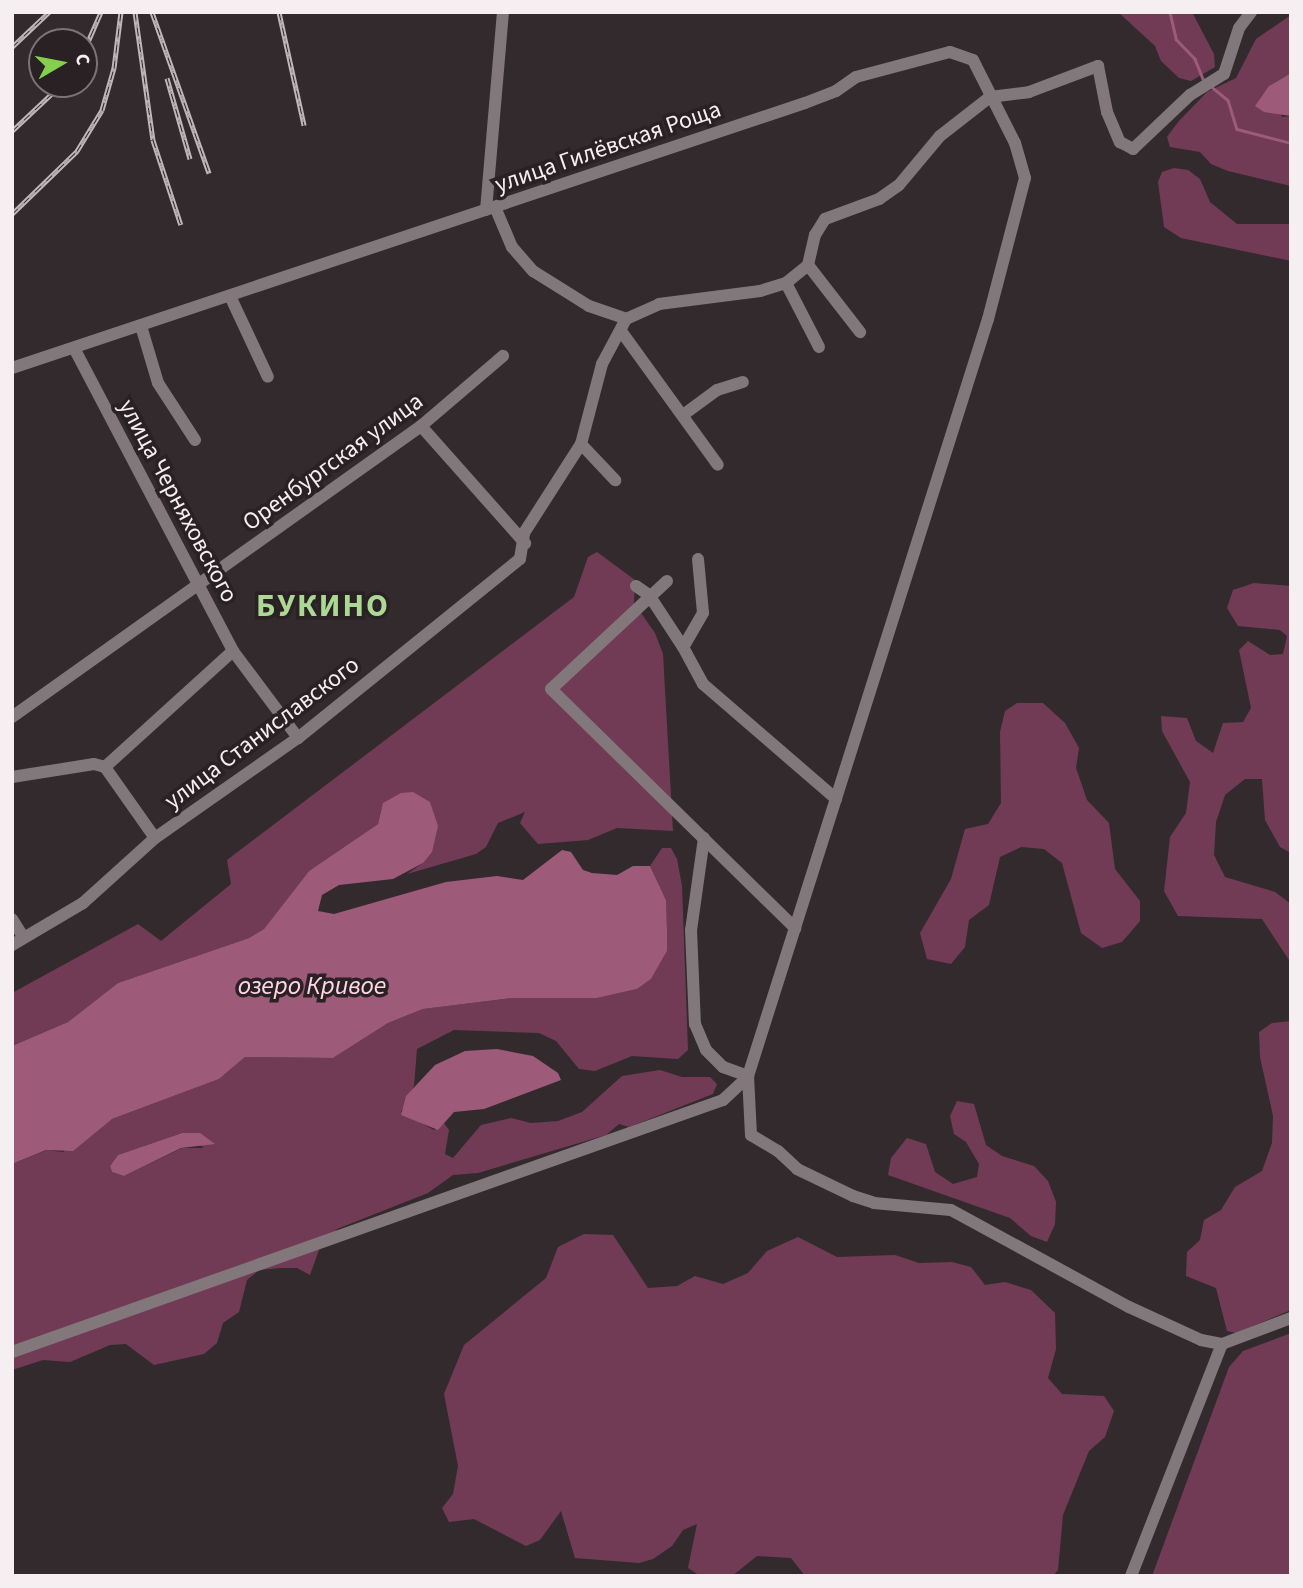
<!DOCTYPE html>
<html>
<head>
<meta charset="utf-8">
<style>
  body { margin:0 }
  #map { position:relative; width:1303px; height:1588px; overflow:hidden; background:#332a2e; font-family:"Source Sans 3",sans-serif }
  div>[style] { position:absolute }
  [style*='--x'] { left:calc(var(--x)*1px); top:calc(var(--y)*1px); width:calc(var(--w)*1px); rotate:calc(var(--a)*1deg) }
  .green>* { inset:0; background:#723b55 }
  .water>* { inset:0; background:#9d5b79 }
  .stream>* { height:2.5px; margin:-1.25px; padding:0 1.25px; transform-origin:1.25px; border-radius:1.25px; background:#9d5b79 }
  .minor>* { height:12px; margin:-6px; padding:0 6px; transform-origin:6px; border-radius:6px; background:#82787c }
  .rail>* { height:5px; margin-top:-2.5px; transform-origin:0; background:repeating-linear-gradient(90deg,#292124 0 8px,#beb8ba 0 16px); box-sizing:border-box; border-block:2px solid #beb8ba }
  span { translate:-50% -50%; white-space:nowrap; text-align:center; line-height:1.15; -webkit-text-stroke:7px #292124; paint-order:stroke }
  .street-label { font-size:24px; color:#f5eff1 }
  .water-label { font-size:26px; color:#fed6e6; font-style:italic }
  .district-label { font-size:32px; color:#acd794; font-weight:700; letter-spacing:2px }
  .frame { position:absolute; inset:0; border:14px solid #f5eff1; pointer-events:none }
  .north { position:absolute; left:28px; top:28px; width:70px; height:70px; box-sizing:border-box; background:#292124; border:2px solid #7b7376; border-radius:50%; rotate:80deg; font-size:19px; font-weight:700; line-height:28px; text-align:center; color:#f5eff1 }
  .north::after { content:''; display:block; margin:auto; width:24px; height:32px; background:#84d04e; clip-path:polygon(50% 0,100% 100%,50% 72%,0 100%) }
</style>
</head>
<body>
<div id="map">
  <div class="green">
    <div style="clip-path:polygon(1118px 12px,1192px 12px,1214px 54px,1215px 67px,1191px 81px,1179px 78px,1161px 61px,1155px 46px)"></div>
    <div style="clip-path:polygon(1291px 15px,1291px 73px,1269px 86px,1282px 117px,1291px 116px,1291px 186px,1228px 171px,1211px 164px,1200px 152px,1170px 147px,1167px 137px,1178px 122px,1207px 92px,1236px 78px,1256px 39px)"></div>
    <div style="clip-path:polygon(1174px 168px,1188px 170px,1200px 179px,1210px 202px,1237px 224px,1291px 224px,1291px 261px,1181px 238px,1164px 227px,1158px 182px,1162px 172px)"></div>
    <div style="clip-path:polygon(597px 552px,635px 580px,634px 603px,655px 633px,663px 654px,673px 831px,617px 828px,588px 840px,538px 844px,520px 823px,525px 812px,498px 823px,486px 847px,476px 854px,407px 874px,423px 863px,383px 804px,378px 824px,309px 871px,264px 929px,249px 938px,118px 983px,68px 1022px,12px 1046px,12px 993px,138px 924px,161px 941px,231px 884px,227px 860px,574px 597px,588px 557px)"></div>
    <div style="clip-path:polygon(1254px 583px,1291px 586px,1291px 853px,1280px 847px,1265px 820px,1262px 779px,1245px 779px,1225px 795px,1216px 822px,1214px 855px,1225px 877px,1275px 892px,1291px 904px,1291px 963px,1262px 919px,1178px 916px,1164px 891px,1170px 837px,1186px 813px,1190px 782px,1162px 731px,1161px 716px,1187px 718px,1196px 741px,1213px 753px,1223px 723px,1243px 722px,1251px 708px,1239px 650px,1248px 641px,1270px 655px,1283px 654px,1287px 636px,1280px 630px,1238px 626px,1227px 608px,1233px 590px)"></div>
    <div style="clip-path:polygon(1017px 703px,1043px 703px,1065px 723px,1079px 748px,1076px 768px,1087px 800px,1109px 823px,1115px 869px,1140px 901px,1140px 921px,1122px 942px,1102px 948px,1081px 933px,1062px 863px,1044px 849px,1021px 847px,1000px 857px,989px 905px,969px 920px,965px 947px,951px 964px,927px 959px,920px 933px,951px 879px,965px 829px,988px 824px,1001px 803px,1000px 732px,1005px 711px)"></div>
    <div style="clip-path:polygon(evenodd,662px 848px,671px 848px,677px 859px,682px 886px,688px 1050px,678px 1059px,632px 1056px,595px 1071px,579px 1069px,556px 1041px,539px 1033px,454px 1030px,417px 1049px,414px 1086px,401px 1112px,434px 1130px,444px 1123px,449px 1130px,445px 1154px,453px 1158px,481px 1125px,511px 1118px,531px 1123px,558px 1121px,582px 1112px,622px 1076px,660px 1070px,682px 1077px,710px 1077px,717px 1084px,713px 1094px,629px 1127px,619px 1124px,606px 1135px,478px 1173px,453px 1175px,428px 1193px,337px 1229px,320px 1247px,310px 1275px,297px 1268px,281px 1268px,259px 1270px,247px 1280px,239px 1312px,223px 1323px,217px 1343px,204px 1354px,154px 1365px,126px 1344px,110px 1345px,70px 1362px,43px 1360px,12px 1370px,12px 1164px,47px 1150px,63px 1152px,112px 1119px,219px 1079px,245px 1057px,333px 1058px,388px 1023px,423px 1009px,513px 998px,597px 998px,637px 989px,651px 979px,667px 951px,666px 900px,650px 866px,662px 848px,182px 1133px,204px 1148px,182px 1148px,124px 1176px,112px 1172px,110px 1166px,118px 1155px,182px 1133px)"></div>
    <div style="clip-path:polygon(1291px 1021px,1291px 1310px,1236px 1333px,1227px 1331px,1216px 1288px,1186px 1276px,1187px 1252px,1200px 1240px,1204px 1220px,1221px 1210px,1235px 1187px,1262px 1171px,1272px 1143px,1273px 1116px,1260px 1057px,1259px 1032px,1272px 1023px)"></div>
    <div style="clip-path:polygon(957px 1101px,974px 1104px,986px 1145px,1002px 1156px,1034px 1166px,1048px 1181px,1056px 1202px,1055px 1224px,1047px 1242px,1031px 1236px,1010px 1218px,888px 1175px,891px 1158px,907px 1138px,926px 1144px,935px 1172px,953px 1184px,977px 1177px,979px 1164px,966px 1142px,954px 1134px,950px 1116px)"></div>
    <div style="clip-path:polygon(584px 1234px,613px 1235px,648px 1288px,677px 1286px,695px 1276px,723px 1284px,748px 1273px,767px 1251px,798px 1237px,837px 1257px,895px 1255px,919px 1263px,952px 1262px,971px 1267px,985px 1285px,1005px 1282px,1031px 1290px,1055px 1313px,1056px 1349px,1048px 1378px,1062px 1394px,1104px 1396px,1114px 1411px,1105px 1437px,1089px 1451px,1063px 1515px,1058px 1570px,1053px 1576px,805px 1576px,791px 1558px,757px 1556px,732px 1576px,700px 1576px,688px 1568px,697px 1524px,683px 1530px,672px 1546px,653px 1559px,639px 1563px,575px 1558px,561px 1511px,540px 1540px,526px 1546px,474px 1519px,449px 1522px,442px 1508px,453px 1494px,458px 1466px,444px 1394px,464px 1345px,546px 1278px,558px 1247px)"></div>
    <div style="clip-path:polygon(1291px 1333px,1291px 1576px,1152px 1576px,1229px 1367px,1243px 1351px)"></div>
  </div>
  <div class="water">
    <div style="clip-path:polygon(1291px 73px,1291px 116px,1264px 112px,1255px 106px,1269px 86px)"></div>
    <div style="clip-path:polygon(413px 792px,430px 802px,438px 826px,432px 852px,423px 863px,393px 879px,339px 885px,322px 895px,318px 911px,334px 914px,446px 882px,497px 876px,523px 880px,562px 850px,571px 852px,583px 870px,592px 873px,617px 875px,633px 866px,650px 866px,666px 900px,667px 931px,667px 951px,651px 979px,637px 989px,597px 998px,513px 998px,423px 1009px,388px 1023px,333px 1058px,245px 1057px,219px 1079px,112px 1119px,73px 1151px,46px 1150px,12px 1164px,12px 1046px,68px 1022px,118px 983px,249px 938px,264px 929px,309px 871px,378px 824px,383px 803px,401px 793px)"></div>
    <div style="clip-path:polygon(497px 1049px,533px 1056px,558px 1073px,561px 1080px,484px 1109px,454px 1112px,438px 1130px,401px 1115px,406px 1096px,435px 1065px,465px 1051px)"></div>
    <div style="clip-path:polygon(182px 1133px,200px 1133px,215px 1144px,181px 1148px,124px 1176px,112px 1172px,110px 1166px,118px 1155px)"></div>
  </div>
  <div class="stream">
    <div style="--x:1170;--y:12;--w:28;--a:77"></div>
    <div style="--x:1176;--y:39;--w:28;--a:46"></div>
    <div style="--x:1195;--y:59;--w:22;--a:68"></div>
    <div style="--x:1213;--y:88;--w:19;--a:39"></div>
    <div style="--x:1228;--y:100;--w:30;--a:73"></div>
    <div style="--x:1237;--y:129;--w:56;--a:14.5"></div>
  </div>
  <div class="minor">
    <div style="--x:495;--y:207;--w:43;--a:67"></div>
    <div style="--x:512;--y:247;--w:32;--a:49"></div>
    <div style="--x:533;--y:271;--w:66;--a:32"></div>
    <div style="--x:589;--y:306;--w:39;--a:19"></div>
    <div style="--x:486;--y:210;--w:199;--a:-85.1"></div>
    <div style="--x:808;--y:265;--w:85;--a:52.2"></div>
    <div style="--x:786;--y:283;--w:72;--a:62.7"></div>
    <div style="--x:230;--y:296;--w:89;--a:64.9"></div>
    <div style="--x:141;--y:326;--w:59;--a:73.4"></div>
    <div style="--x:158;--y:383;--w:68;--a:57"></div>
    <div style="--x:621;--y:331;--w:165;--a:54.1"></div>
    <div style="--x:74;--y:348;--w:342;--a:62.3"></div>
    <div style="--x:233;--y:651;--w:109;--a:53.2"></div>
    <div style="--x:12;--y:368;--w:836;--a:-18.48"></div>
    <div style="--x:805;--y:103;--w:33;--a:-21"></div>
    <div style="--x:836;--y:91;--w:24;--a:-35"></div>
    <div style="--x:856;--y:77;--w:97;--a:-14.9"></div>
    <div style="--x:950;--y:52;--w:24;--a:19"></div>
    <div style="--x:973;--y:60;--w:93;--a:63.2"></div>
    <div style="--x:1015;--y:143;--w:36;--a:74"></div>
    <div style="--x:1025;--y:178;--w:146;--a:104.7"></div>
    <div style="--x:988;--y:319;--w:794;--a:107.59"></div>
    <div style="--x:748;--y:1076;--w:59;--a:87.1"></div>
    <div style="--x:751;--y:1135;--w:31;--a:31"></div>
    <div style="--x:778;--y:1151;--w:26;--a:43"></div>
    <div style="--x:797;--y:1169;--w:62;--a:25.7"></div>
    <div style="--x:853;--y:1196;--w:22;--a:18"></div>
    <div style="--x:874;--y:1203;--w:77;--a:5.2"></div>
    <div style="--x:951;--y:1210;--w:203;--a:28.6"></div>
    <div style="--x:1129;--y:1307;--w:79;--a:24.6"></div>
    <div style="--x:1201;--y:1340;--w:21;--a:11"></div>
    <div style="--x:1222;--y:1344;--w:74;--a:-20.6"></div>
    <div style="--x:683;--y:415;--w:42;--a:-36.3"></div>
    <div style="--x:717;--y:390;--w:27;--a:-17"></div>
    <div style="--x:421;--y:426;--w:157;--a:48.4"></div>
    <div style="--x:581;--y:444;--w:50;--a:46.6"></div>
    <div style="--x:698;--y:559;--w:54;--a:84.7"></div>
    <div style="--x:703;--y:613;--w:39;--a:120"></div>
    <div style="--x:683;--y:647;--w:42;--a:61.6"></div>
    <div style="--x:703;--y:684;--w:176;--a:40.8"></div>
    <div style="--x:667;--y:581;--w:158;--a:137"></div>
    <div style="--x:551;--y:689;--w:342;--a:44.4"></div>
    <div style="--x:636;--y:586;--w:16;--a:35"></div>
    <div style="--x:649;--y:595;--w:62;--a:56.8"></div>
    <div style="--x:12;--y:717;--w:502;--a:-35.43"></div>
    <div style="--x:421;--y:426;--w:108;--a:-40.5"></div>
    <div style="--x:12;--y:777;--w:83;--a:-9"></div>
    <div style="--x:94;--y:764;--w:11;--a:15"></div>
    <div style="--x:155;--y:838;--w:87;--a:-125.2"></div>
    <div style="--x:105;--y:767;--w:173;--a:-42.2"></div>
    <div style="--x:704;--y:838;--w:93;--a:98"></div>
    <div style="--x:691;--y:930;--w:94;--a:87.6"></div>
    <div style="--x:695;--y:1024;--w:28;--a:67"></div>
    <div style="--x:706;--y:1050;--w:24;--a:45"></div>
    <div style="--x:723;--y:1067;--w:27;--a:20"></div>
    <div style="--x:12;--y:919;--w:22;--a:58"></div>
    <div style="--x:12;--y:945;--w:82;--a:-30.6"></div>
    <div style="--x:83;--y:903;--w:97;--a:-42.1"></div>
    <div style="--x:155;--y:838;--w:174;--a:-35"></div>
    <div style="--x:298;--y:738;--w:285;--a:-38.9"></div>
    <div style="--x:520;--y:559;--w:26;--a:-81"></div>
    <div style="--x:524;--y:533;--w:106;--a:-57.4"></div>
    <div style="--x:581;--y:444;--w:83;--a:-75.3"></div>
    <div style="--x:602;--y:364;--w:51;--a:-61.9"></div>
    <div style="--x:626;--y:319;--w:36;--a:-24"></div>
    <div style="--x:659;--y:304;--w:102;--a:-7.3"></div>
    <div style="--x:760;--y:291;--w:27;--a:-17"></div>
    <div style="--x:786;--y:283;--w:28;--a:-39"></div>
    <div style="--x:808;--y:265;--w:31;--a:-77"></div>
    <div style="--x:815;--y:235;--w:19;--a:-58"></div>
    <div style="--x:825;--y:219;--w:58;--a:-20.3"></div>
    <div style="--x:879;--y:199;--w:24;--a:-35"></div>
    <div style="--x:899;--y:185;--w:64;--a:-50.1"></div>
    <div style="--x:940;--y:136;--w:63;--a:-38"></div>
    <div style="--x:990;--y:97;--w:39;--a:-7"></div>
    <div style="--x:1029;--y:92;--w:74;--a:-20.6"></div>
    <div style="--x:1098;--y:66;--w:47;--a:78.9"></div>
    <div style="--x:1107;--y:112;--w:33;--a:67"></div>
    <div style="--x:1120;--y:142;--w:15;--a:28"></div>
    <div style="--x:1133;--y:149;--w:79;--a:-43.5"></div>
    <div style="--x:1190;--y:95;--w:40;--a:-32"></div>
    <div style="--x:1224;--y:74;--w:48;--a:-71.9"></div>
    <div style="--x:1239;--y:28;--w:20;--a:-53"></div>
    <div style="--x:12;--y:1352;--w:754;--a:-19.52"></div>
    <div style="--x:723;--y:1100;--w:34;--a:-43"></div>
    <div style="--x:1131;--y:1576;--w:249;--a:-68.6"></div>
  </div>
  <div class="rail">
    <div style="--x:135;--y:12;--w:129;--a:82"></div>
    <div style="--x:153;--y:140;--w:89;--a:71.8"></div>
    <div style="--x:152;--y:12;--w:171;--a:70.5"></div>
    <div style="--x:279;--y:12;--w:116;--a:77.5"></div>
    <div style="--x:12;--y:47;--w:51;--a:-43.4"></div>
    <div style="--x:84;--y:51;--w:43;--a:-66.4"></div>
    <div style="--x:167;--y:78;--w:84;--a:74.1"></div>
    <div style="--x:12;--y:131;--w:69;--a:-43.2"></div>
    <div style="--x:12;--y:214;--w:91;--a:-44.1"></div>
    <div style="--x:77;--y:151;--w:48;--a:-58.6"></div>
    <div style="--x:102;--y:110;--w:44;--a:-74.1"></div>
    <div style="--x:114;--y:68;--w:56;--a:-82.9"></div>
  </div>
  <div class="street-label">
    <span style="left:608px;top:147px;rotate:-19deg">улица Гилёвская Роща</span>
    <span style="left:333px;top:462px;rotate:-36deg">Оренбургская улица</span>
    <span style="left:178px;top:501px;rotate:62deg">улица Черняховского</span>
    <span style="left:262px;top:733px;rotate:-37deg">улица Станиславского</span>
  </div>
  <div class="water-label">
    <span style="left:312px;top:986px">озеро Кривое</span>
  </div>
  <div class="district-label">
    <span style="left:323px;top:606px">БУКИНО</span>
  </div>
  <div class="frame"></div>
  <div class="north">С</div>
</div>
</body>
</html>
